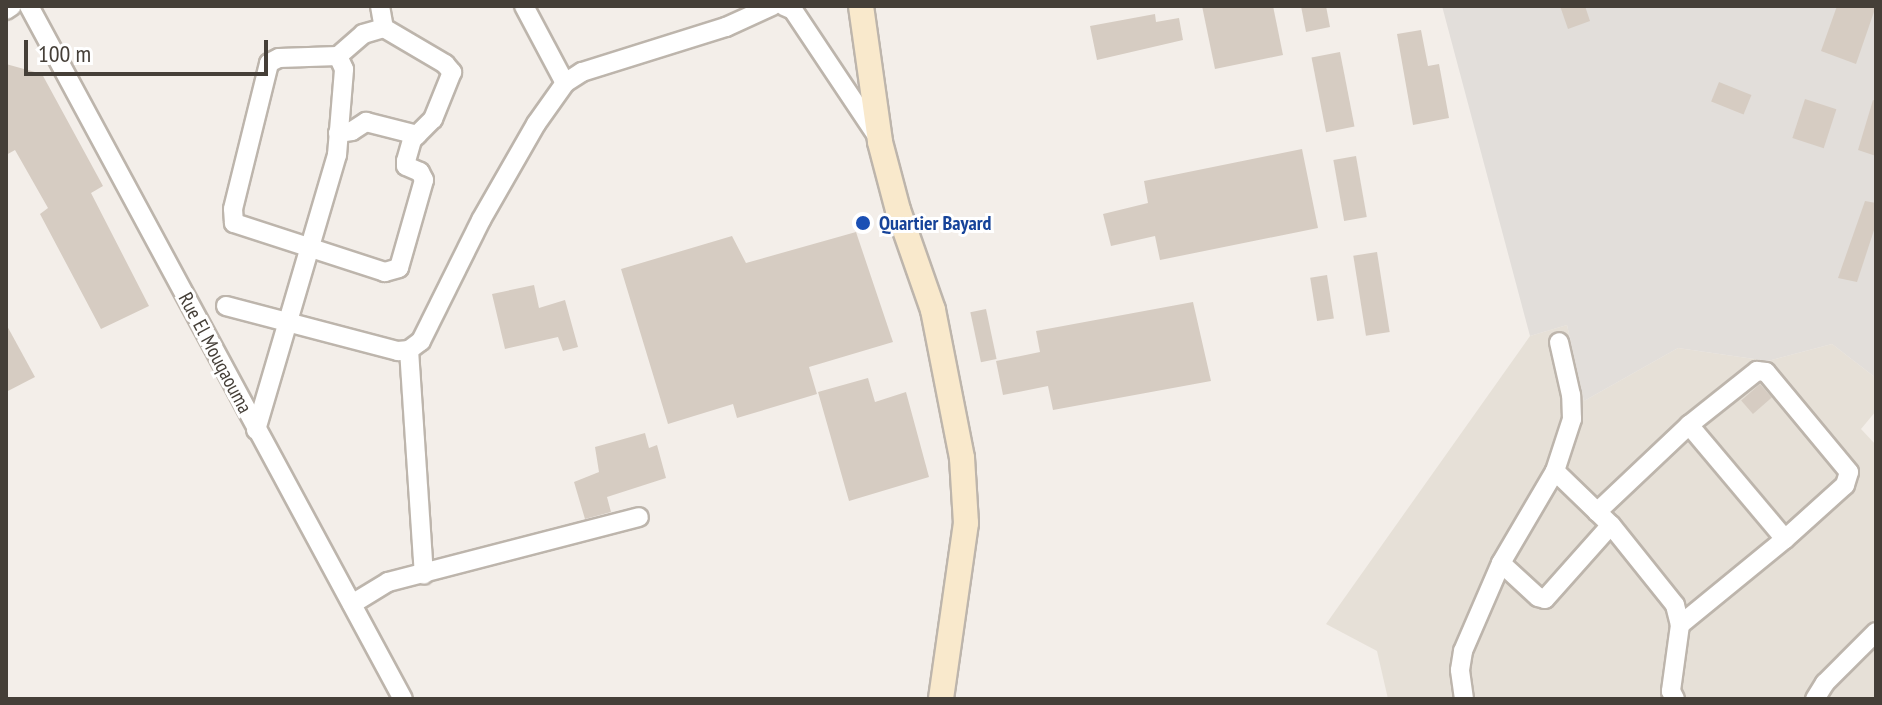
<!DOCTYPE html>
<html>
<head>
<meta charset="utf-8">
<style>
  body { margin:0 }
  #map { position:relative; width:1882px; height:705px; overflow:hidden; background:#f3eee9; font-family:"PT Sans Narrow",sans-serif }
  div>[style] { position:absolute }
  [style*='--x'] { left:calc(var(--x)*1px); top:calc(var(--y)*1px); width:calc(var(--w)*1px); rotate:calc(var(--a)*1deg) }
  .residential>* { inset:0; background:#e6e0d7 }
  .industrial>* { inset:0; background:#e2deda }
  .building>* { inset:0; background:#d6ccc2; transform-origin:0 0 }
  .roads { filter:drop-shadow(2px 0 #bdb5ac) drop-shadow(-2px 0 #bdb5ac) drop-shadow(0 2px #bdb5ac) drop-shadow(0 -2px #bdb5ac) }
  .minor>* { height:18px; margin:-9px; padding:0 9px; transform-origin:9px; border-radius:9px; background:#fff }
  .secondary>* { height:24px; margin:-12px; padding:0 12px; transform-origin:12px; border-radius:12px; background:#f9e9cc }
  .dots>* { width:22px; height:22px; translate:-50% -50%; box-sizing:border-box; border:4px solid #fff; border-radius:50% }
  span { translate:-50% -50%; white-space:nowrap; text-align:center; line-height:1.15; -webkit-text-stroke:6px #fff; paint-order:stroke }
  .transit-label { font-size:20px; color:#164399; font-weight:700 }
  .left { translate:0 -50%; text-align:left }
  .street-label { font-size:20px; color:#453f38 }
  .frame { position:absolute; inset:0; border:8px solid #453f38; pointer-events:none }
  .scale { position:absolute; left:24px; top:40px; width:244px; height:36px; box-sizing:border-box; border:4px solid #453f38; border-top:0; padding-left:10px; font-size:24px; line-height:28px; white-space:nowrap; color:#453f38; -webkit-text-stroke:6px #fff; paint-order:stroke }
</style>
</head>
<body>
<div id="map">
  <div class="residential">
    <div style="clip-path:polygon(1567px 325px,1584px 401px,1678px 348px,1768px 361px,1832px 344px,1876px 378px,1876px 411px,1861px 429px,1876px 445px,1876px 699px,1388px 699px,1377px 651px,1326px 624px,1530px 336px)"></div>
  </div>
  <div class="industrial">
    <div style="clip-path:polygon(1442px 6px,1876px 6px,1876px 378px,1832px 344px,1768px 361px,1678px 348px,1584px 401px,1567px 325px,1530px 336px)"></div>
  </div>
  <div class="building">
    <div style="clip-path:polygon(1202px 6px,1273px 6px,1283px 55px,1215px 69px)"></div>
    <div style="clip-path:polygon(1301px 6px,1326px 6px,1330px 27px,1306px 32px)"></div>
    <div style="clip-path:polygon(1560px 6px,1585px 6px,1590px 21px,1568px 29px)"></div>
    <div style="clip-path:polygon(1837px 6px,1876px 6px,1856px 64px,1821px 51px)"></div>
    <div style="clip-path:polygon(1155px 14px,1156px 22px,1179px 18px,1183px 40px,1097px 60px,1090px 26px)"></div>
    <div style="clip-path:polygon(1421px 30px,1428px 66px,1439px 64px,1449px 118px,1413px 125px,1397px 34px)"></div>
    <div style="left:1340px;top:52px;width:76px;height:29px;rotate:79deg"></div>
    <div style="clip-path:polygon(6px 64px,42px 74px,103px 186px,91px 193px,149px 306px,101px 329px,40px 214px,48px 208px,15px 150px,6px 155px)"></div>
    <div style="left:1719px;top:82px;width:35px;height:21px;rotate:22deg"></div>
    <div style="left:1805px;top:99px;width:33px;height:41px;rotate:18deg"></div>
    <div style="clip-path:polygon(1873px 100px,1876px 101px,1876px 156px,1858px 150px)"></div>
    <div style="clip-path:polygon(1302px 149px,1318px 228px,1160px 260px,1155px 236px,1111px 246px,1103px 214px,1148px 203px,1144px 181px)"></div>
    <div style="left:1356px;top:156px;width:62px;height:23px;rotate:80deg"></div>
    <div style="clip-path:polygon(1865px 201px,1876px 203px,1876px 224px,1857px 282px,1838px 278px)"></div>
    <div style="clip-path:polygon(856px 232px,893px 342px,809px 367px,817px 394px,737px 418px,733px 404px,668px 424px,621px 269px,732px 236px,746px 263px)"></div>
    <div style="left:1377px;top:252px;width:81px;height:24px;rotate:81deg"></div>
    <div style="left:1327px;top:275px;width:44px;height:17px;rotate:81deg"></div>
    <div style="clip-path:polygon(534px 285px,539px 308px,565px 300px,578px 347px,563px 351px,558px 337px,505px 349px,492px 294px)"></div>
    <div style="clip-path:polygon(1193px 302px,1211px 381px,1053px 410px,1048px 386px,1003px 395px,996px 361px,1040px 352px,1036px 331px)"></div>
    <div style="left:986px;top:309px;width:51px;height:16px;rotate:78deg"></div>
    <div style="clip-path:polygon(6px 324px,35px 377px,6px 392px)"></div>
    <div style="clip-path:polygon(868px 378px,875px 402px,906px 392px,929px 477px,849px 501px,818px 392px)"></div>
    <div style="left:1760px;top:384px;width:18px;height:25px;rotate:49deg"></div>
    <div style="clip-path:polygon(645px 433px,649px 448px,657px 445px,666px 478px,607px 497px,611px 512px,585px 519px,574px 482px,599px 472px,595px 447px)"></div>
  </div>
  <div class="roads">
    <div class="minor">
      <div style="--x:29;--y:6;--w:787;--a:61.65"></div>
      <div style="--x:380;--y:6;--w:22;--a:80"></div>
      <div style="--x:384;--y:28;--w:71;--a:30.5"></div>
      <div style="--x:445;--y:64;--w:11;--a:49"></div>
      <div style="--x:452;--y:72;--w:51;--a:112"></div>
      <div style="--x:433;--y:119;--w:30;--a:135"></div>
      <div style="--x:412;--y:140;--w:22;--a:106"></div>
      <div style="--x:406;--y:161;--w:5;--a:90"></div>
      <div style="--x:406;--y:166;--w:15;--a:23"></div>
      <div style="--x:420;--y:172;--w:9;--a:63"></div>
      <div style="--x:424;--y:180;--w:91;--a:105.9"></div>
      <div style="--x:399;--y:268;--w:15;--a:164"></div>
      <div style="--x:385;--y:272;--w:159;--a:-162"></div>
      <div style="--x:234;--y:223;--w:14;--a:-94"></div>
      <div style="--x:233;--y:209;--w:150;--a:-76.1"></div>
      <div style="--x:269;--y:63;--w:11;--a:-27"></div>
      <div style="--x:279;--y:58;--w:59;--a:-1.9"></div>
      <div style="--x:338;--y:56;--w:33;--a:-41"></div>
      <div style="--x:363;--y:34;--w:22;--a:-16"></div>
      <div style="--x:524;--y:6;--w:87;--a:62"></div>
      <div style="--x:784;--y:6;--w:10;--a:24"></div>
      <div style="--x:793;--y:10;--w:151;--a:56.3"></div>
      <div style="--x:6;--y:10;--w:7;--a:-34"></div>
      <div style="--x:338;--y:133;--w:14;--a:-8"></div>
      <div style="--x:352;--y:131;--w:17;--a:-33"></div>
      <div style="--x:366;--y:122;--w:53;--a:14.3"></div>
      <div style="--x:226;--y:306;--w:178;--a:14.7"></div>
      <div style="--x:398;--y:351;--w:11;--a:-5"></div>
      <div style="--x:409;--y:350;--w:15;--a:-37"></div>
      <div style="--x:421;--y:341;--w:135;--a:-63.6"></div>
      <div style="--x:481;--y:220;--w:111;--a:-60.2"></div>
      <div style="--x:536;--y:124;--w:50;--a:-54.7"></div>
      <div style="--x:565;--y:83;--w:20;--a:-33"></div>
      <div style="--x:582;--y:72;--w:151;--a:-17.4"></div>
      <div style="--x:726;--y:27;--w:51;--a:-24.5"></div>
      <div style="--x:409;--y:350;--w:225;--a:86.2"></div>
      <div style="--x:1689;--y:425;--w:149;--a:49.9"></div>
      <div style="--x:256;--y:430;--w:287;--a:-73.6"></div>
      <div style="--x:337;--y:155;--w:86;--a:-85.3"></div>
      <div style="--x:344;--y:69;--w:14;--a:-115"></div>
      <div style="--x:1555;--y:471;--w:78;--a:44"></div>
      <div style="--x:1611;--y:525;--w:102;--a:51.3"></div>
      <div style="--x:1675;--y:605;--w:21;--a:76"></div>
      <div style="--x:1680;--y:625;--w:67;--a:97.8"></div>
      <div style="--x:1671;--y:691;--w:9;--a:63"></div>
      <div style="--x:1597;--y:512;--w:127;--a:-43.4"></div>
      <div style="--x:1689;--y:425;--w:87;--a:-38.5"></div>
      <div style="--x:1757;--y:371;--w:9;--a:6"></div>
      <div style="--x:1766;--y:372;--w:130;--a:50.3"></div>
      <div style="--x:1849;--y:472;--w:14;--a:107"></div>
      <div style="--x:1845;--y:485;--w:81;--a:138"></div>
      <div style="--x:1785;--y:539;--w:136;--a:140.7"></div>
      <div style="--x:1501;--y:563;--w:50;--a:42.6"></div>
      <div style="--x:1538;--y:597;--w:7;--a:16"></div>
      <div style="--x:1545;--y:599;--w:99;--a:-48.3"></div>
      <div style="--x:352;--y:604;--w:42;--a:-31.4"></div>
      <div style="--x:388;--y:582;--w:259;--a:-14.5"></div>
      <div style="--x:1464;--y:699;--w:29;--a:-98"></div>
      <div style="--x:1460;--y:670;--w:19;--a:-81"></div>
      <div style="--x:1463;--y:651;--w:96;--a:-66.6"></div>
      <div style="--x:1501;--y:563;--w:107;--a:-59.6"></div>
      <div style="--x:1555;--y:471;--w:55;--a:-71.9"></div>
      <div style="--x:1572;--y:419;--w:24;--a:-92"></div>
      <div style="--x:1571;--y:395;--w:54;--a:-102.8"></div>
      <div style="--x:1815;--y:699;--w:19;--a:-58"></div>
      <div style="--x:1825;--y:683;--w:72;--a:-45"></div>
    </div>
    <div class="secondary">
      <div style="--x:861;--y:6;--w:137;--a:82"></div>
      <div style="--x:880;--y:142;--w:70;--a:75.2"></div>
      <div style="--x:898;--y:210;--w:106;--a:70.7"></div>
      <div style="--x:933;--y:310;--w:151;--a:78.9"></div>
      <div style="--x:962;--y:458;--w:65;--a:86.5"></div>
      <div style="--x:966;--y:523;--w:178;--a:98.1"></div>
    </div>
  </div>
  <div class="dots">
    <div style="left:863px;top:223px;background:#1a4fb4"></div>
  </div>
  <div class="transit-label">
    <span class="left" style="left:879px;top:223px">Quartier Bayard</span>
  </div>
  <div class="street-label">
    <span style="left:215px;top:353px;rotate:62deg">Rue El Mouqaouma</span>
  </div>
  <div class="frame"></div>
  <div class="scale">100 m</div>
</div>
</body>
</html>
